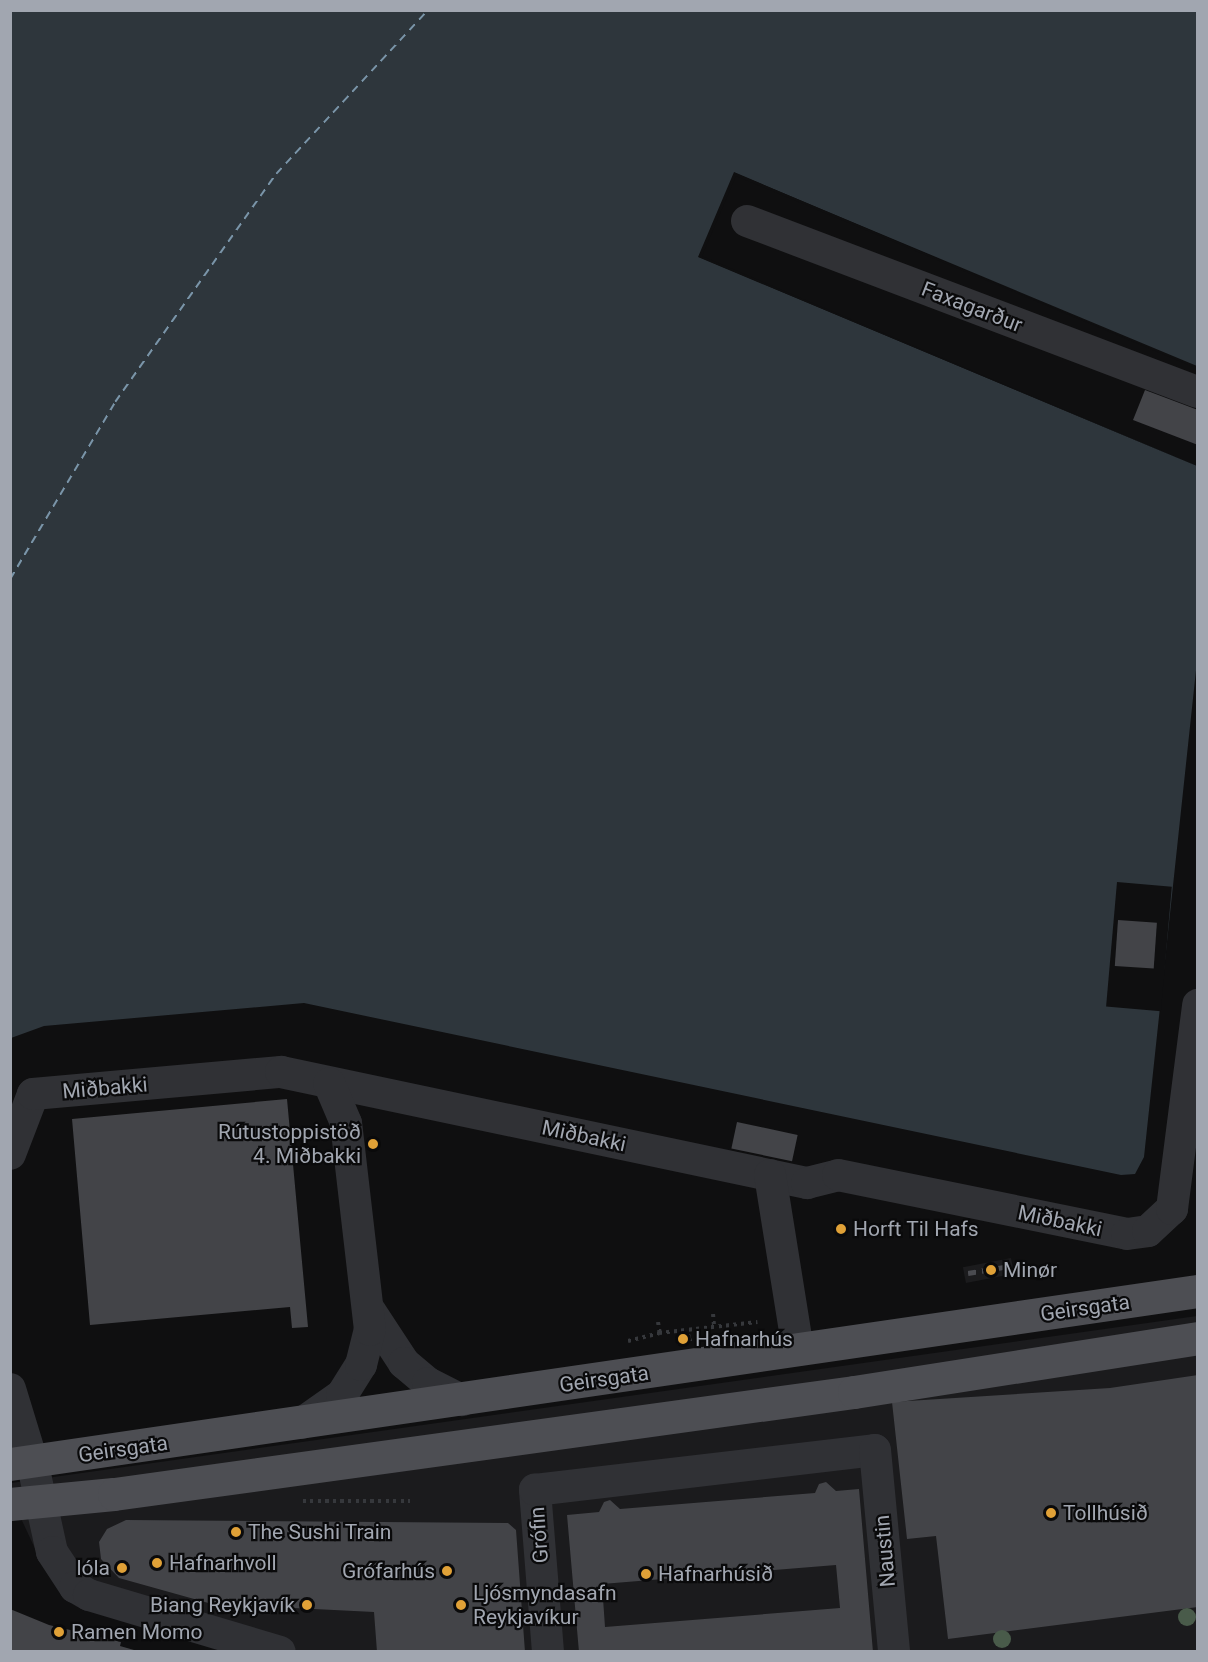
<!DOCTYPE html>
<html>
<head>
<meta charset="utf-8">
<style>
  body { margin:0 }
  #map { position:relative; width:1208px; height:1662px; overflow:hidden; background:#0f0f10; font-family:Roboto,sans-serif }
  div>[style] { position:absolute }
  [style*='--x'] { left:calc(var(--x)*1px); top:calc(var(--y)*1px); width:calc(var(--w)*1px); rotate:calc(var(--a)*1deg) }
  .built>* { inset:0; background:#1b1b1d; transform-origin:0 0 }
  .water>* { inset:0; background:#2e363c }
  .pier>* { inset:0; background:#0f0f10; transform-origin:0 0 }
  .ferry>* { height:1.5px; margin-top:-0.75px; transform-origin:0; background:repeating-linear-gradient(90deg,#7a95a9 0 8px,transparent 0 14px) }
  .building>* { inset:0; background:#434448; transform-origin:0 0 }
  .path>* { height:4px; margin-top:-2px; transform-origin:0; background:repeating-linear-gradient(90deg,#36383c 0 3px,transparent 0 7.5px) }
  .minor>* { height:32px; margin:-16px; padding:0 16px; transform-origin:16px; border-radius:16px; background:#303135 }
  .major>* { height:33px; margin:-16.5px; padding:0 16.5px; transform-origin:16.5px; border-radius:16.5px; background:#4d4e53 }
  .rail>* { height:4.5px; margin-top:-2.25px; transform-origin:0; background:repeating-linear-gradient(90deg,#4a4b50 0 8px,transparent 0 14px) }
  .trees>* { width:18px; height:18px; margin:-9px; border-radius:50%; background:#495b4a }
  .dots>* { width:16px; height:16px; translate:-50% -50%; box-sizing:border-box; border:3px solid #0a0a0b; border-radius:50% }
  span { translate:-50% -50%; white-space:nowrap; text-align:center; line-height:1.15; -webkit-text-stroke:4.5px #0a0a0b; paint-order:stroke }
  .street-label { font-size:21px; color:#a1a6b0 }
  .poi-label { font-size:21px; color:#a1a6b0 }
  .right { translate:-100% -50%; text-align:right }
  .left { translate:0 -50%; text-align:left }
  .frame { position:absolute; inset:0; border:12px solid #a1a6b0; pointer-events:none }
</style>
</head>
<body>
<div id="map">
  <div class="built">
    <div style="left:1011px;top:1258px;width:16px;height:49px;rotate:79deg"></div>
    <div style="clip-path:polygon(1197px 1316px,1197px 1651px,261px 1651px,76px 1595px,38px 1555px,11px 1497px,11px 1483px)"></div>
  </div>
  <div class="water">
    <div style="clip-path:polygon(11px 11px,1197px 11px,1197px 366px,735px 173px,699px 257px,1197px 466px,1197px 661px,1144px 1157px,1135px 1174px,1121px 1175px,304px 1003px,44px 1026px,11px 1038px)"></div>
  </div>
  <div class="pier">
    <div style="clip-path:polygon(734px 172px,1198px 369px,736px 176px,702px 256px,1197px 466px,698px 257px)"></div>
    <div style="left:1117px;top:882px;width:55px;height:125px;rotate:5deg"></div>
  </div>
  <div class="ferry">
    <div style="--x:10;--y:579;--w:206;--a:-59.3"></div>
    <div style="--x:115;--y:402;--w:279;--a:-54.8"></div>
    <div style="--x:276;--y:174;--w:224;--a:-47.2"></div>
  </div>
  <div class="building">
    <div style="clip-path:polygon(1145px 390px,1198px 410px,1198px 445px,1133px 420px)"></div>
    <div style="left:1118px;top:920px;width:39px;height:46px;rotate:4deg"></div>
    <div style="clip-path:polygon(287px 1099px,308px 1327px,292px 1328px,290px 1307px,90px 1325px,72px 1119px)"></div>
    <div style="left:737px;top:1122px;width:62px;height:27px;rotate:12deg"></div>
    <div style="left:690px;top:1334px;width:7px;height:15px;rotate:74deg"></div>
    <div style="clip-path:polygon(1198px 1375px,1198px 1607px,948px 1639px,936px 1536px,907px 1539px,892px 1402px,1110px 1388px)"></div>
    <div style="clip-path:polygon(evenodd,826px 1482px,836px 1491px,859px 1489px,873px 1652px,579px 1652px,567px 1515px,599px 1512px,604px 1502px,610px 1500px,620px 1509px,815px 1493px,819px 1484px,826px 1482px,836px 1565px,840px 1608px,605px 1627px,602px 1584px,836px 1565px)"></div>
    <div style="clip-path:polygon(126px 1520px,508px 1523px,516px 1530px,525px 1652px,377px 1652px,374px 1612px,212px 1604px,119px 1578px,101px 1559px,99px 1542px,107px 1529px)"></div>
    <div style="clip-path:polygon(10px 1609px,49px 1625px,121px 1642px,120px 1646px,141px 1652px,10px 1652px)"></div>
  </div>
  <div class="path">
    <div style="--x:713;--y:1314;--w:12;--a:85"></div>
    <div style="--x:658;--y:1322;--w:12;--a:81"></div>
    <div style="--x:628;--y:1341;--w:32;--a:-14"></div>
    <div style="--x:659;--y:1333;--w:99;--a:-6.4"></div>
    <div style="--x:303;--y:1501;--w:107;--a:0"></div>
  </div>
  <div class="minor">
    <div style="--x:747;--y:221;--w:482;--a:20.8"></div>
    <div style="--x:10;--y:1154;--w:64;--a:-69"></div>
    <div style="--x:33;--y:1094;--w:249;--a:-5.1"></div>
    <div style="--x:281;--y:1072;--w:538;--a:11.92"></div>
    <div style="--x:807;--y:1183;--w:32;--a:-14"></div>
    <div style="--x:838;--y:1175;--w:295;--a:11.5"></div>
    <div style="--x:1127;--y:1234;--w:21;--a:-8"></div>
    <div style="--x:1148;--y:1231;--w:33;--a:-43"></div>
    <div style="--x:1172;--y:1209;--w:206;--a:-82.7"></div>
    <div style="--x:770;--y:1175;--w:177;--a:80.9"></div>
    <div style="--x:370;--y:1311;--w:62;--a:56.8"></div>
    <div style="--x:404;--y:1363;--w:31;--a:40"></div>
    <div style="--x:428;--y:1383;--w:38;--a:27"></div>
    <div style="--x:10;--y:1389;--w:75;--a:73"></div>
    <div style="--x:32;--y:1461;--w:93;--a:77.6"></div>
    <div style="--x:52;--y:1552;--w:42;--a:56.7"></div>
    <div style="--x:75;--y:1587;--w:16;--a:30"></div>
    <div style="--x:89;--y:1595;--w:199;--a:16.6"></div>
    <div style="--x:302;--y:1423;--w:49;--a:-35"></div>
    <div style="--x:342;--y:1395;--w:36;--a:-58"></div>
    <div style="--x:361;--y:1365;--w:36;--a:-76"></div>
    <div style="--x:370;--y:1330;--w:208;--a:-96.6"></div>
    <div style="--x:346;--y:1123;--w:43;--a:-113"></div>
    <div style="--x:548;--y:1652;--w:163;--a:-94.6"></div>
    <div style="--x:535;--y:1490;--w:342;--a:-6.7"></div>
    <div style="--x:875;--y:1450;--w:203;--a:84.6"></div>
  </div>
  <div class="major">
    <div style="--x:10;--y:1464;--w:1201;--a:-8.29"></div>
    <div style="--x:10;--y:1504;--w:104;--a:-5.5"></div>
    <div style="--x:114;--y:1494;--w:747;--a:-7.85"></div>
    <div style="--x:854;--y:1392;--w:348;--a:-8.9"></div>
  </div>
  <div class="rail">
    <div style="--x:968;--y:1273;--w:43;--a:-9.5"></div>
  </div>
  <div class="trees">
    <div style="left:1187px;top:1617px"></div>
    <div style="left:1002px;top:1639px"></div>
  </div>
  <div class="dots">
    <div style="left:373px;top:1144px;background:#e0a137"></div>
    <div style="left:841px;top:1229px;background:#e0a137"></div>
    <div style="left:991px;top:1270px;background:#e0a137"></div>
    <div style="left:683px;top:1339px;background:#e0a137"></div>
    <div style="left:1051px;top:1513px;background:#e0a137"></div>
    <div style="left:236px;top:1532px;background:#e0a137"></div>
    <div style="left:157px;top:1563px;background:#e0a137"></div>
    <div style="left:122px;top:1568px;background:#e0a137"></div>
    <div style="left:447px;top:1571px;background:#e0a137"></div>
    <div style="left:646px;top:1574px;background:#e0a137"></div>
    <div style="left:307px;top:1605px;background:#e0a137"></div>
    <div style="left:461px;top:1605px;background:#e0a137"></div>
    <div style="left:59px;top:1632px;background:#e0a137"></div>
  </div>
  <div class="street-label">
    <span style="left:972px;top:307px;rotate:21deg">Faxagarður</span>
    <span style="left:105px;top:1088px;rotate:-5deg">Miðbakki</span>
    <span style="left:584px;top:1136px;rotate:12deg">Miðbakki</span>
    <span style="left:1060px;top:1221px;rotate:12deg">Miðbakki</span>
    <span style="left:1085px;top:1308px;rotate:-8deg">Geirsgata</span>
    <span style="left:604px;top:1379px;rotate:-8deg">Geirsgata</span>
    <span style="left:123px;top:1449px;rotate:-8deg">Geirsgata</span>
    <span style="left:539px;top:1535px;rotate:-94deg">Grófin</span>
    <span style="left:885px;top:1551px;rotate:-95deg">Naustin</span>
  </div>
  <div class="poi-label">
    <span class="right" style="left:361px;top:1144px">Rútustoppistöð<br>4. Miðbakki</span>
    <span class="left" style="left:853px;top:1229px">Horft Til Hafs</span>
    <span class="left" style="left:1003px;top:1270px">Minør</span>
    <span class="left" style="left:695px;top:1339px">Hafnarhús</span>
    <span class="left" style="left:1063px;top:1513px">Tollhúsið</span>
    <span class="left" style="left:248px;top:1532px">The Sushi Train</span>
    <span class="left" style="left:169px;top:1563px">Hafnarhvoll</span>
    <span class="right" style="left:110px;top:1568px">lóla</span>
    <span class="right" style="left:435px;top:1571px">Grófarhús</span>
    <span class="left" style="left:658px;top:1574px">Hafnarhúsið</span>
    <span class="left" style="left:473px;top:1605px">Ljósmyndasafn<br>Reykjavíkur</span>
    <span class="right" style="left:295px;top:1605px">Biang Reykjavík</span>
    <span class="left" style="left:71px;top:1632px">Ramen Momo</span>
  </div>
  <div class="frame"></div>
</div>
</body>
</html>
